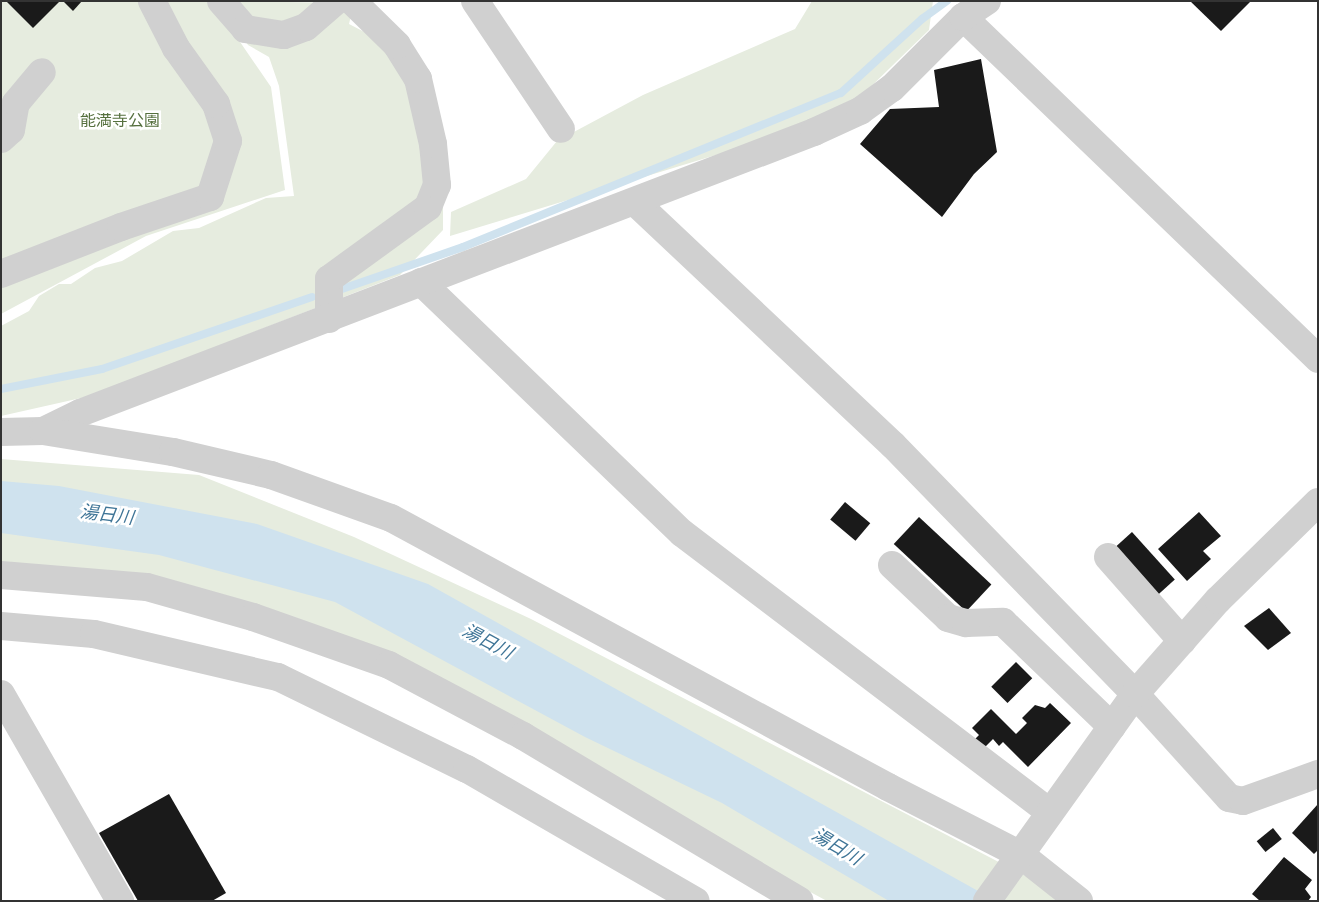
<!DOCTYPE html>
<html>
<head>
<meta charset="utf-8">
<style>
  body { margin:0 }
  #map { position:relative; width:1319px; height:902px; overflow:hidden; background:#fff; font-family:"Noto Sans","Noto Sans JP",sans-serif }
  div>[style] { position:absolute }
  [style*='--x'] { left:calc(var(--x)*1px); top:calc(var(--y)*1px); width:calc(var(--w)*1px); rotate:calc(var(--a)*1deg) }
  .green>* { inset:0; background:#e6ecdf }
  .water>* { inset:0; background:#cfe2ee }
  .stream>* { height:8px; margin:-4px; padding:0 4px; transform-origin:4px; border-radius:4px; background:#cfe2ee }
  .building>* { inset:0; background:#1a1a1a; transform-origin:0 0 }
  .minor>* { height:28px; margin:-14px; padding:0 14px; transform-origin:14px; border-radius:14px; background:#d0d0d0 }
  span { translate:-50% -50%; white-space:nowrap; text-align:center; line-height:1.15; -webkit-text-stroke:5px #fff; paint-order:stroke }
  .park-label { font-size:16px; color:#56703f }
  .water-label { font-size:18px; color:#3f7597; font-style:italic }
  .frame { position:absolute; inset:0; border:2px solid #333; pointer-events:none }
</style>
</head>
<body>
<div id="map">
  <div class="green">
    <div style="clip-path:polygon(1px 1px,212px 1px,271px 87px,285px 190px,146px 236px,1px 314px)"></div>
    <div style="clip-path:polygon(219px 1px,354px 3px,349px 24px,378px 39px,403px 69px,443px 193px,443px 230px,400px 275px,90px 396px,1px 416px,1px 326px,29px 311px,39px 296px,59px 284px,71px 284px,95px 268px,122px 261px,173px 231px,199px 228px,266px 198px,294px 196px,279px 86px,269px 57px,248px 45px)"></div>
    <div style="clip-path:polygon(812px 1px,933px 1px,929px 30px,854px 103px,762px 141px,450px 236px,451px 212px,526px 179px,557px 141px,643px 95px,795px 29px)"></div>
    <div style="clip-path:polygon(1px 459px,199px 475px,354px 537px,531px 619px,1074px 901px,827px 901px,449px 697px,119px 584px,1px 577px)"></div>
  </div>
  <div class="water">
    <div style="clip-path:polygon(1px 481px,59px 486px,257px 524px,428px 584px,996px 901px,889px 901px,722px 803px,585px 737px,335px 602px,159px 555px,1px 533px)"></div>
  </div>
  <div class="stream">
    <div style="--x:339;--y:290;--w:131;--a:-19.1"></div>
    <div style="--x:463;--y:247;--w:408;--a:-22.2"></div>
    <div style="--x:841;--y:93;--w:110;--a:-42.4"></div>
    <div style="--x:922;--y:19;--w:31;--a:-36"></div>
    <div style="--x:1;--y:389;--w:103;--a:-11.2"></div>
    <div style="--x:102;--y:369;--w:222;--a:-18.9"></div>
  </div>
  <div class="building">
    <div style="clip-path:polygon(6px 1px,60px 1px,33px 28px)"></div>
    <div style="clip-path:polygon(63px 1px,82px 1px,73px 11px)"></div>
    <div style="clip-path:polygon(1190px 1px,1251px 1px,1221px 31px)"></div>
    <div style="clip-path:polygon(981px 59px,997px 152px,974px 174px,942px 217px,860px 144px,890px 109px,939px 107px,934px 70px)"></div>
    <div style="left:845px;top:502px;width:33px;height:23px;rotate:40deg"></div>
    <div style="clip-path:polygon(1199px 512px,1221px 536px,1203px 551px,1211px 559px,1187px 581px,1158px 549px)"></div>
    <div style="left:919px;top:517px;width:99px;height:37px;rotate:43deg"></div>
    <div style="left:1132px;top:532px;width:64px;height:26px;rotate:48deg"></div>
    <div style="clip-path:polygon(1269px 608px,1291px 633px,1268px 650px,1244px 626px)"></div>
    <div style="left:1016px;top:662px;width:23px;height:35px;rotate:45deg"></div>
    <div style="clip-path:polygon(1050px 703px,1071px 723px,1028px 767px,1003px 742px,999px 746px,993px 739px,981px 751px,972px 742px,979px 735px,972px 728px,991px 709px,1016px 734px,1027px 723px,1022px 718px,1035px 705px,1045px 708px)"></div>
    <div style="clip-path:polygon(169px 794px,226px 893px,212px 901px,138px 901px,99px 833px)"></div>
    <div style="clip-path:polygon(1318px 804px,1318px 850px,1314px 854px,1292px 833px)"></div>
    <div style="left:1273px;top:828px;width:14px;height:21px;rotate:51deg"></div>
    <div style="clip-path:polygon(1284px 857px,1312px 880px,1305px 889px,1311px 897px,1308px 901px,1260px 901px,1252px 894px)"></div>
  </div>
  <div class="minor">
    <div style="--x:221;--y:1;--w:37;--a:49"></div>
    <div style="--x:245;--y:29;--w:39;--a:9"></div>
    <div style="--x:284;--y:35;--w:23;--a:-20"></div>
    <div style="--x:306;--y:27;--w:40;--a:-41"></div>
    <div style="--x:475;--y:1;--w:154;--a:56.1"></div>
    <div style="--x:963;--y:17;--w:493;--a:43.9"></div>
    <div style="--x:1;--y:139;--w:13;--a:-42"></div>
    <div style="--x:11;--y:130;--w:27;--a:-80"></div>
    <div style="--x:16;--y:103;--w:40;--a:-50"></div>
    <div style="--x:635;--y:202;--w:354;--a:43.3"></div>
    <div style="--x:893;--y:445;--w:347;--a:45.8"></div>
    <div style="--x:1135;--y:694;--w:140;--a:47.9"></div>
    <div style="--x:1229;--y:798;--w:14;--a:12"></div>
    <div style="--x:1243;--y:801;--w:80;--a:-19.8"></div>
    <div style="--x:1;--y:274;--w:129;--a:-21.4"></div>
    <div style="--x:121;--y:227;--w:94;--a:-18.6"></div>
    <div style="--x:210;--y:197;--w:59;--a:-72.2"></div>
    <div style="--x:228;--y:141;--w:39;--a:-108"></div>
    <div style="--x:216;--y:104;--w:69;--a:-125.5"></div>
    <div style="--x:176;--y:48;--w:53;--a:-117.1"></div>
    <div style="--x:421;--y:282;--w:362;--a:43.9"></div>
    <div style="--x:682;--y:533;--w:462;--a:37.2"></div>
    <div style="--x:329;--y:319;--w:40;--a:-90"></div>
    <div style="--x:329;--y:279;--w:122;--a:-36"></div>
    <div style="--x:428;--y:207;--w:24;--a:-68"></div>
    <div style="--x:437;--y:185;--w:41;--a:-95.6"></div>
    <div style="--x:433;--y:144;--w:67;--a:-103"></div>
    <div style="--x:418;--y:79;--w:40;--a:-122"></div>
    <div style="--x:397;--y:45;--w:63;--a:-135.6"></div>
    <div style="--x:43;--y:431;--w:41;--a:-25.9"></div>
    <div style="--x:80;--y:413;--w:786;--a:-20.95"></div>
    <div style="--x:814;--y:132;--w:51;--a:-24.5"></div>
    <div style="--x:860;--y:111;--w:39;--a:-36"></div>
    <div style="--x:892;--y:88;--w:100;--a:-45"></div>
    <div style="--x:963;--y:17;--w:29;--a:-34"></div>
    <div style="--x:1;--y:432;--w:42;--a:-1.4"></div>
    <div style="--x:43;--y:431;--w:132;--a:9.2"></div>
    <div style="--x:173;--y:452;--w:101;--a:13.2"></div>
    <div style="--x:271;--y:475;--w:127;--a:19.7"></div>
    <div style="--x:391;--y:518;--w:565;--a:28.42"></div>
    <div style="--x:888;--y:787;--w:149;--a:27.1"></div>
    <div style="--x:1021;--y:855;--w:74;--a:38.4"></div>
    <div style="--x:1108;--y:557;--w:112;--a:48.6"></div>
    <div style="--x:892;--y:565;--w:77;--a:43.4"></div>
    <div style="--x:948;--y:618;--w:19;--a:16"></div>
    <div style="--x:966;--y:623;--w:37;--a:-2"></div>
    <div style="--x:1003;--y:622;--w:151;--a:43.9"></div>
    <div style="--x:1;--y:575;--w:146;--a:4.7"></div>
    <div style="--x:147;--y:587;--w:110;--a:15.8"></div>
    <div style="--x:253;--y:617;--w:144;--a:19.4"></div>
    <div style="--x:389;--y:665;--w:152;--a:27.9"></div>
    <div style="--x:523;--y:736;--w:322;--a:30.8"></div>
    <div style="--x:1;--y:626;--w:93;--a:4.9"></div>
    <div style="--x:94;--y:634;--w:189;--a:13.2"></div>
    <div style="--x:278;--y:677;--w:210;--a:26"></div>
    <div style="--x:467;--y:769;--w:264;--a:30"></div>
    <div style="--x:1;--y:694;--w:239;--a:60.1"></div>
    <div style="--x:987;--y:901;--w:254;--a:-54.4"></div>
    <div style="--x:1135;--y:694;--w:125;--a:-48.6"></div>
    <div style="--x:1218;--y:600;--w:140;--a:-44.4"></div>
  </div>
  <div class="park-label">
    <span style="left:120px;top:120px">能満寺公園</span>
  </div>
  <div class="water-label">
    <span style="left:107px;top:514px;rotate:7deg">湯日川</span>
    <span style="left:488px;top:641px;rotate:28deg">湯日川</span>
    <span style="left:837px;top:846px;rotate:31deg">湯日川</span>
  </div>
  <div class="frame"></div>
</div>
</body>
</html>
